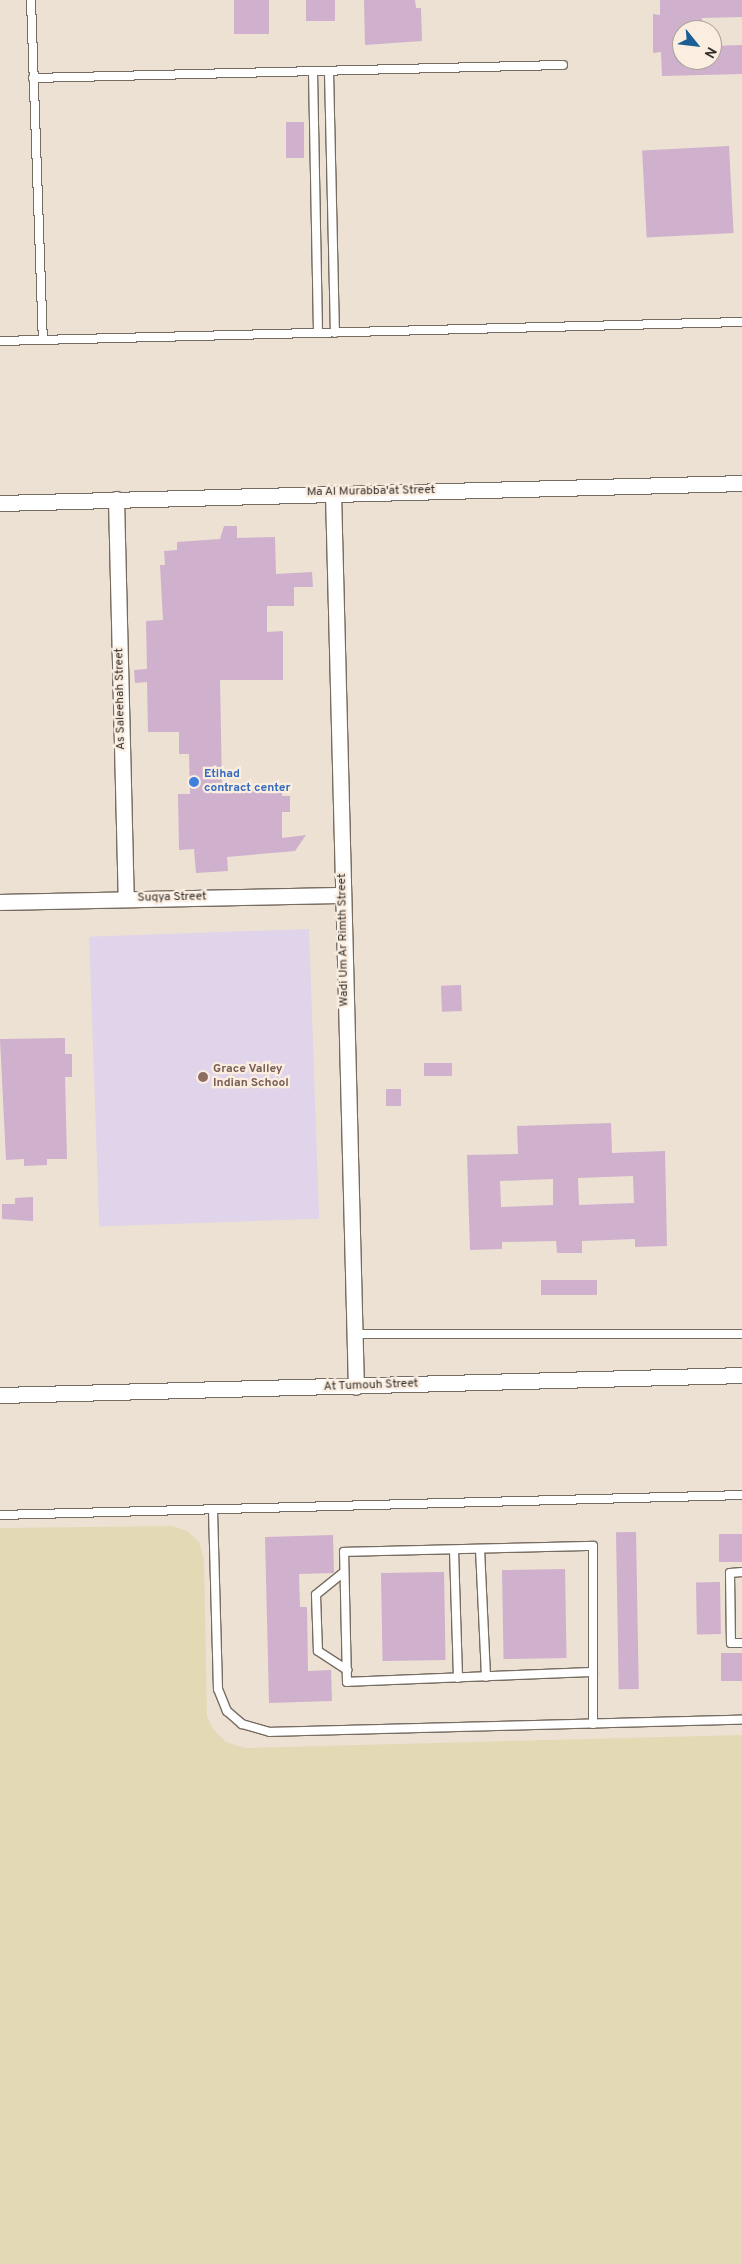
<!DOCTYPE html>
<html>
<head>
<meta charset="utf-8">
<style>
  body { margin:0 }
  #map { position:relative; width:742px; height:2264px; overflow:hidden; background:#ede1d4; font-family:Overpass,sans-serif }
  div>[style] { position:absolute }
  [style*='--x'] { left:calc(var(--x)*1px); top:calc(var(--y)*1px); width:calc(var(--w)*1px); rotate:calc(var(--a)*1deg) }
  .education>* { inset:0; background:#dfd4e9; transform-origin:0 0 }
  .sand>* { inset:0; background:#e3dab5 }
  .building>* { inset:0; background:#cfb0cd; transform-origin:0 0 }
  .roads { filter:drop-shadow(1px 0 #776c61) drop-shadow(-1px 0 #776c61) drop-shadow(0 1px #776c61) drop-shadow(0 -1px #776c61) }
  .service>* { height:8px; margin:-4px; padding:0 4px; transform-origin:4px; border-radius:4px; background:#fff }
  .minor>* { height:15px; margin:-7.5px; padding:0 7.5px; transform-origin:7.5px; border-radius:7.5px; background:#fff }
  .dots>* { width:14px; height:14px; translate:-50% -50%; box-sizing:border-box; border:2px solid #fbeee1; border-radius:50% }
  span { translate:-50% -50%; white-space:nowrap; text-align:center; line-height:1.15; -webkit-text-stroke:4.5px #fbeee1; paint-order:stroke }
  .street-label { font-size:12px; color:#34302b }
  .shop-label { font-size:12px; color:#366cbe; font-weight:700 }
  .left { translate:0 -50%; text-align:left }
  .education-label { font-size:12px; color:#785e54; font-weight:700 }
  .north { position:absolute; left:672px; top:20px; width:50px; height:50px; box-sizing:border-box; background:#fbeee1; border:1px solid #aba298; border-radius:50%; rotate:119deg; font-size:14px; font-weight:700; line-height:20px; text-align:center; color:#34302b }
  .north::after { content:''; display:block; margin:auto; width:18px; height:22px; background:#1b5e93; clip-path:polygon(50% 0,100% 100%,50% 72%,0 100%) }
</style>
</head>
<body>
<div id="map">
  <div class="education">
    <div style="left:309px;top:929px;width:290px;height:220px;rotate:88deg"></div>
  </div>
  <div class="sand">
    <div style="clip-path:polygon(172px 1526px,187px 1531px,199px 1542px,204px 1559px,207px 1716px,213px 1729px,226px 1742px,245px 1748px,742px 1735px,742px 2264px,0 2264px,0 1528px)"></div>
  </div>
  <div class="building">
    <div style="left:234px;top:0;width:35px;height:34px"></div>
    <div style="left:306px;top:0;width:29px;height:21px"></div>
    <div style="clip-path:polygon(364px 0,415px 0,416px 8px,421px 8px,422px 41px,365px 45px)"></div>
    <div style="clip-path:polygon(660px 0,742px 0,742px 17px,702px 18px,702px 30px,682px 30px,682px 60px,712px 60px,712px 46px,742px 45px,742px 74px,662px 76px,661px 52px,653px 53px,653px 14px,660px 15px)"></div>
    <div style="left:286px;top:122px;width:18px;height:36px"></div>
    <div style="left:729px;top:146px;width:87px;height:87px;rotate:87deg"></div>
    <div style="clip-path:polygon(224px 526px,237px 526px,237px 538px,275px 537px,276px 574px,312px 572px,313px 587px,294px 587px,294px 606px,267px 606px,267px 632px,283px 631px,283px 680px,220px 680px,222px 786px,282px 785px,282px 796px,290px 796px,290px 812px,282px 812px,282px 838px,306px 835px,295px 851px,227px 857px,228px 871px,196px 873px,194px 849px,179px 850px,178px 794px,190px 794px,189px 754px,179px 754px,179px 732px,148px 732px,147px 682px,135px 683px,134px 670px,147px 669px,146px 621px,163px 620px,160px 565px,165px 565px,164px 551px,177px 550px,177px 542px,220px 539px)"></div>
    <div style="left:461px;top:985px;width:26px;height:20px;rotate:88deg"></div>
    <div style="clip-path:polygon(65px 1038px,65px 1054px,72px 1054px,72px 1077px,65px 1077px,67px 1159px,47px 1159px,47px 1165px,24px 1166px,24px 1159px,6px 1160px,0 1039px)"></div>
    <div style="left:424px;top:1063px;width:28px;height:13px"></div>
    <div style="left:401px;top:1089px;width:17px;height:15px;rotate:90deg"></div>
    <div style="clip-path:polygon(evenodd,611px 1123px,612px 1153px,665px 1151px,667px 1246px,635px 1247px,635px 1239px,582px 1241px,582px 1253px,557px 1253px,556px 1241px,502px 1242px,502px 1249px,470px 1250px,467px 1155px,518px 1154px,517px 1126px,611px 1123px,633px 1176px,634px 1203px,579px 1205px,578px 1178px,633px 1176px,611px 1123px,553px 1179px,553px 1205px,501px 1207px,500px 1181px,553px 1179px)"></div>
    <div style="clip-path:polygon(33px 1197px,33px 1221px,2px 1219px,2px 1204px,15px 1204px,15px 1198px)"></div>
    <div style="left:541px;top:1280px;width:56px;height:15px"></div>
    <div style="left:636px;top:1532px;width:157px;height:20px;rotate:89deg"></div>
    <div style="left:742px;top:1534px;width:28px;height:23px;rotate:90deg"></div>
    <div style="clip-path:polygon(333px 1535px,334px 1573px,299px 1574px,300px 1607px,307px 1607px,308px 1671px,331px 1670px,332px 1701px,269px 1703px,265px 1537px)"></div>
    <div style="left:565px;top:1569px;width:89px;height:63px;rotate:89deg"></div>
    <div style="left:444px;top:1572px;width:88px;height:63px;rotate:89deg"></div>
    <div style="left:720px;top:1582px;width:52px;height:24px;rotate:89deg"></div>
    <div style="left:742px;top:1653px;width:28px;height:21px;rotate:90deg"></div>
  </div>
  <div class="roads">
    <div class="service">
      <div style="--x:31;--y:0;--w:340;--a:88"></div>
      <div style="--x:313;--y:71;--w:262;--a:88.9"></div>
      <div style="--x:329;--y:71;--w:262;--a:88.7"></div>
      <div style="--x:33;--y:78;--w:530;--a:-1.41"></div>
      <div style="--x:0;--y:341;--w:742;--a:-1.47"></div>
      <div style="--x:355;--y:1334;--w:387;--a:0"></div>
      <div style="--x:213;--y:1510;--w:179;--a:88.4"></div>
      <div style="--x:218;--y:1689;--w:24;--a:68"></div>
      <div style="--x:227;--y:1711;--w:20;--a:41"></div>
      <div style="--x:242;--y:1724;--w:29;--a:16"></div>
      <div style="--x:270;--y:1732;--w:472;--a:-1.5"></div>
      <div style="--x:0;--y:1515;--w:742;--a:-1.54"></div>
      <div style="--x:480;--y:1549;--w:128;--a:87.3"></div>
      <div style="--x:454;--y:1550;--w:128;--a:88.2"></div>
      <div style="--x:344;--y:1572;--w:36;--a:141"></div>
      <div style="--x:316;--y:1595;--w:56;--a:88"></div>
      <div style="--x:318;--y:1651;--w:35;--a:33"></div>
      <div style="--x:742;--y:1572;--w:12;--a:175"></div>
      <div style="--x:730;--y:1573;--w:70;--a:89.2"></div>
      <div style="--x:731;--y:1643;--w:11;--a:0"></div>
      <div style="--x:593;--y:1672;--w:246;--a:177.7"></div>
      <div style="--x:347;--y:1682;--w:130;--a:-91.3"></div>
      <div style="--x:344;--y:1552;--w:249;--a:-1.4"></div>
      <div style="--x:593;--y:1546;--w:178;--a:90"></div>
    </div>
    <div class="minor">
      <div style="--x:333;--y:493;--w:894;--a:88.53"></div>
      <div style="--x:116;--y:499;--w:399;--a:88.6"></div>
      <div style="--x:0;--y:503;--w:742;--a:-1.54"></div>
      <div style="--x:0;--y:902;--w:343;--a:-1.2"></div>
      <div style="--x:0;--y:1395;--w:742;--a:-1.54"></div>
    </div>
  </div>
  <div class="dots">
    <div style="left:194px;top:782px;background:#3f7fe0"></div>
    <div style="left:203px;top:1077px;background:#8d6e63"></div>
  </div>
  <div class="street-label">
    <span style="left:371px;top:492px;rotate:-1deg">Ma Al Murabba'at Street</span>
    <span style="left:121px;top:699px;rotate:-91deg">As Saleehah Street</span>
    <span style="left:172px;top:898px;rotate:-1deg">Suqya Street</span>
    <span style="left:344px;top:940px;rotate:-91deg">Wadi Um Ar Rimth Street</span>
    <span style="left:371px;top:1386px;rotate:-2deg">At Tumouh Street</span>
  </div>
  <div class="shop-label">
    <span class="left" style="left:204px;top:782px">Etihad<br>contract center</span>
  </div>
  <div class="education-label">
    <span class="left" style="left:213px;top:1077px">Grace Valley<br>Indian School</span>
  </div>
  <div class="north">N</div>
</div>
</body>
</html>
